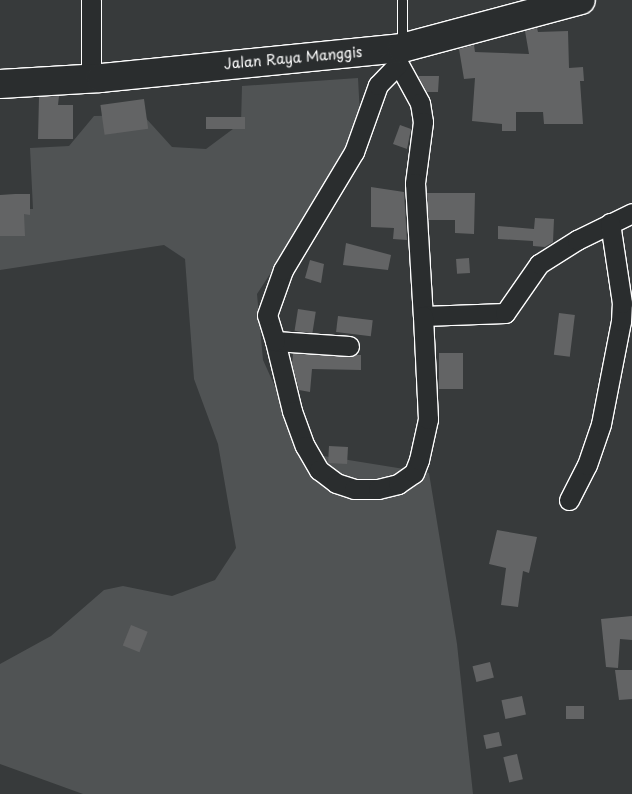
<!DOCTYPE html>
<html>
<head>
<meta charset="utf-8">
<style>
  body { margin:0 }
  #map { position:relative; width:632px; height:794px; overflow:hidden; background:#373a3b; font-family:"Playpen Sans",sans-serif }
  div>[style] { position:absolute }
  [style*='--x'] { left:calc(var(--x)*1px); top:calc(var(--y)*1px); width:calc(var(--w)*1px); rotate:calc(var(--a)*1deg) }
  .green>* { inset:0; background:#505354 }
  .building>* { inset:0; background:#636465; transform-origin:0 0 }
  .roads { filter:drop-shadow(1px 0 #fff) drop-shadow(-1px 0 #fff) drop-shadow(0 1px #fff) drop-shadow(0 -1px #fff) }
  .service>* { height:9px; margin:-4.5px; padding:0 4.5px; transform-origin:4.5px; border-radius:4.5px; background:#2a2d2e }
  .minor>* { height:19px; margin:-9.5px; padding:0 9.5px; transform-origin:9.5px; border-radius:9.5px; background:#2a2d2e }
  .trunk>* { height:28px; margin:-14px; padding:0 14px; transform-origin:14px; border-radius:14px; background:#2a2d2e }
  span { translate:-50% -50%; white-space:nowrap; text-align:center; line-height:1.15; -webkit-text-stroke:4px #2a2d2e; paint-order:stroke }
  .street-label { font-size:14px; color:#fff }
</style>
</head>
<body>
<div id="map">
  <div class="green">
    <div style="clip-path:polygon(358px 78px,361px 134px,257px 294px,263px 360px,305px 453px,429px 473px,457px 644px,473px 794px,83px 794px,0 764px,0 664px,51px 636px,104px 590px,123px 586px,172px 596px,215px 580px,236px 548px,218px 444px,194px 379px,185px 259px,164px 245px,0 270px,0 209px,33px 209px,30px 148px,69px 146px,94px 116px,143px 115px,172px 147px,206px 149px,241px 123px,242px 86px)"></div>
  </div>
  <div class="building">
    <div style="clip-path:polygon(537px 28px,538px 32px,568px 31px,569px 68px,583px 67px,584px 81px,580px 81px,583px 124px,544px 124px,543px 112px,516px 112px,516px 131px,502px 131px,502px 124px,472px 121px,475px 78px,464px 79px,459px 49px,474px 45px,475px 52px,529px 54px,525px 31px)"></div>
    <div style="clip-path:polygon(418px 76px,439px 76px,438px 92px,427px 92px)"></div>
    <div style="clip-path:polygon(59px 96px,58px 105px,73px 105px,73px 139px,38px 139px,39px 97px)"></div>
    <div style="left:144px;top:99px;width:30px;height:44px;rotate:82deg"></div>
    <div style="left:245px;top:117px;width:12px;height:39px;rotate:90deg"></div>
    <div style="clip-path:polygon(400px 125px,411px 129px,407px 149px,393px 144px)"></div>
    <div style="clip-path:polygon(371px 187px,404px 192px,407px 240px,393px 239px,394px 228px,371px 227px)"></div>
    <div style="clip-path:polygon(427px 193px,475px 193px,474px 234px,455px 233px,455px 220px,428px 220px)"></div>
    <div style="clip-path:polygon(15px 194px,30px 194px,30px 215px,24px 214px,25px 236px,0 236px,0 195px)"></div>
    <div style="clip-path:polygon(535px 218px,554px 219px,553px 242px,545px 247px,533px 246px,533px 241px,498px 239px,498px 226px,534px 229px)"></div>
    <div style="clip-path:polygon(346px 243px,391px 255px,388px 270px,343px 265px)"></div>
    <div style="left:469px;top:258px;width:15px;height:13px;rotate:86deg"></div>
    <div style="clip-path:polygon(310px 260px,324px 264px,321px 283px,305px 278px)"></div>
    <div style="left:298px;top:309px;width:18px;height:22px;rotate:9deg"></div>
    <div style="left:559px;top:313px;width:16px;height:42px;rotate:7deg"></div>
    <div style="left:338px;top:316px;width:35px;height:16px;rotate:7deg"></div>
    <div style="left:439px;top:353px;width:24px;height:36px"></div>
    <div style="clip-path:polygon(293px 354px,361px 355px,361px 370px,312px 369px,310px 392px,299px 390px,292px 364px)"></div>
    <div style="left:329px;top:446px;width:19px;height:17px;rotate:3deg"></div>
    <div style="clip-path:polygon(497px 530px,537px 537px,529px 573px,523px 571px,518px 607px,501px 605px,506px 568px,489px 564px)"></div>
    <div style="clip-path:polygon(632px 616px,632px 640px,620px 639px,618px 668px,606px 667px,601px 619px)"></div>
    <div style="left:131px;top:625px;width:18px;height:22px;rotate:22deg"></div>
    <div style="left:490px;top:662px;width:16px;height:18px;rotate:76deg"></div>
    <div style="clip-path:polygon(615px 670px,632px 670px,632px 699px,619px 700px)"></div>
    <div style="left:522px;top:696px;width:19px;height:21px;rotate:78deg"></div>
    <div style="left:584px;top:706px;width:13px;height:18px;rotate:90deg"></div>
    <div style="left:499px;top:732px;width:14px;height:16px;rotate:78deg"></div>
    <div style="left:517px;top:754px;width:26px;height:14px;rotate:77deg"></div>
  </div>
  <div class="roads">
    <div class="service">
      <div style="--x:402;--y:45;--w:45;--a:-90"></div>
    </div>
    <div class="minor">
      <div style="--x:391;--y:50;--w:60;--a:61.3"></div>
      <div style="--x:420;--y:103;--w:19;--a:81"></div>
      <div style="--x:423;--y:122;--w:62;--a:97.5"></div>
      <div style="--x:415;--y:183;--w:133;--a:86.6"></div>
      <div style="--x:423;--y:316;--w:82;--a:-2.1"></div>
      <div style="--x:505;--y:313;--w:60;--a:-55.2"></div>
      <div style="--x:539;--y:264;--w:45;--a:-32.3"></div>
      <div style="--x:577;--y:240;--w:61;--a:-26.1"></div>
      <div style="--x:91;--y:79;--w:79;--a:-90"></div>
      <div style="--x:275;--y:341;--w:72;--a:76.3"></div>
      <div style="--x:292;--y:411;--w:37;--a:70"></div>
      <div style="--x:305;--y:446;--w:28;--a:60"></div>
      <div style="--x:319;--y:470;--w:21;--a:37"></div>
      <div style="--x:336;--y:483;--w:19;--a:18"></div>
      <div style="--x:354;--y:489;--w:24;--a:0"></div>
      <div style="--x:378;--y:489;--w:21;--a:-14"></div>
      <div style="--x:398;--y:484;--w:19;--a:-35"></div>
      <div style="--x:414;--y:473;--w:14;--a:-69"></div>
      <div style="--x:419;--y:460;--w:42;--a:-77.6"></div>
      <div style="--x:428;--y:419;--w:103;--a:-92.8"></div>
      <div style="--x:349;--y:346;--w:74;--a:-176.1"></div>
      <div style="--x:275;--y:341;--w:27;--a:-107"></div>
      <div style="--x:267;--y:315;--w:48;--a:-70.4"></div>
      <div style="--x:283;--y:270;--w:138;--a:-59"></div>
      <div style="--x:354;--y:152;--w:71;--a:-70.3"></div>
      <div style="--x:378;--y:85;--w:29;--a:-46"></div>
      <div style="--x:569;--y:500;--w:39;--a:-63"></div>
      <div style="--x:587;--y:465;--w:43;--a:-71.1"></div>
      <div style="--x:601;--y:424;--w:105;--a:-79"></div>
      <div style="--x:621;--y:321;--w:18;--a:-87"></div>
      <div style="--x:622;--y:303;--w:81;--a:-98.5"></div>
    </div>
    <div class="trunk">
      <div style="--x:0;--y:84;--w:101;--a:-3.4"></div>
      <div style="--x:101;--y:78;--w:302;--a:-5.7"></div>
      <div style="--x:402;--y:48;--w:185;--a:-15"></div>
    </div>
  </div>
  <div class="street-label">
    <span style="left:293px;top:58px;rotate:-5deg">Jalan Raya Manggis</span>
  </div>
</div>
</body>
</html>
